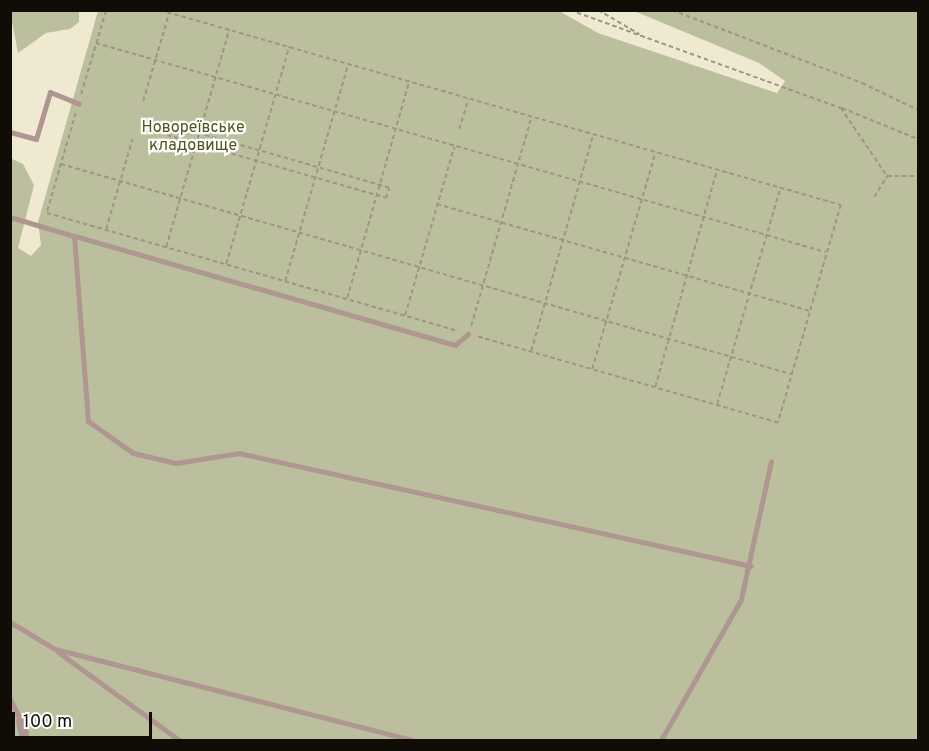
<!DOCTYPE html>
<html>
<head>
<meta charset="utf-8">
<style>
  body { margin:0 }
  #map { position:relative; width:929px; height:751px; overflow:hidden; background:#f0e9d2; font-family:Overpass,sans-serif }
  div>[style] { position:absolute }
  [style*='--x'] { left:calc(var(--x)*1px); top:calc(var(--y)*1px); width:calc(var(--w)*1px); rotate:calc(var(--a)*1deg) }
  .green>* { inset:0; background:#bcbf9d }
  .path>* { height:1.5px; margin-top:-0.75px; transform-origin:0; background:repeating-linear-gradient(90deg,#9c9685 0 4.5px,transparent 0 7.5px) }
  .service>* { height:5px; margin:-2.5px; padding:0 2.5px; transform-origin:2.5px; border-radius:2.5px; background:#af9691 }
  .minor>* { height:10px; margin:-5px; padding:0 5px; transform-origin:5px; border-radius:5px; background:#af9691 }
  span { translate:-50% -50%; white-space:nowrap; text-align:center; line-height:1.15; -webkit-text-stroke:4.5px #fff; paint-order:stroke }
  .park-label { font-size:16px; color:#52551b }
  .frame { position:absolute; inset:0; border:12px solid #100d06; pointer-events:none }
  .scale { position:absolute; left:12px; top:712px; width:140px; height:27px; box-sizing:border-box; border:3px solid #100d06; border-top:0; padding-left:8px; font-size:18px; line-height:21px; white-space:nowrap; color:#100d06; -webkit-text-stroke:4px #fff; paint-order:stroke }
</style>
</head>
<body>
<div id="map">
  <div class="green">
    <div style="clip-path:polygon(10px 11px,79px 11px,79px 22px,70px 29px,46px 33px,18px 53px)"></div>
    <div style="clip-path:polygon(98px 11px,559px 11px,598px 33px,777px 93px,785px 81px,759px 63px,634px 11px,918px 11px,918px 740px,11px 740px,10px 158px,23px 164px,34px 185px,18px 248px,31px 256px,41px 245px,38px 222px)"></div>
  </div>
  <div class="path">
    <div style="--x:160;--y:10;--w:708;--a:15.98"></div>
    <div style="--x:841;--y:205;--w:227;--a:106.1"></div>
    <div style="--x:778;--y:423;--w:315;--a:-164"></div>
    <div style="--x:570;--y:10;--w:288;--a:19.9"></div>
    <div style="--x:841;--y:108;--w:82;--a:55.9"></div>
    <div style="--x:598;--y:10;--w:48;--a:30.3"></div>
    <div style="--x:672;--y:10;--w:204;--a:21"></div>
    <div style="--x:862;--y:83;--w:62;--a:25.7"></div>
    <div style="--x:96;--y:43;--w:759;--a:15.98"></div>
    <div style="--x:81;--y:94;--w:88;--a:-73.4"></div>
    <div style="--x:143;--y:101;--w:92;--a:-73.5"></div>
    <div style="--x:842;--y:108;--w:82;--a:22.2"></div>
    <div style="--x:76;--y:113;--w:104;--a:106.2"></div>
    <div style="--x:47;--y:213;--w:428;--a:16"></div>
    <div style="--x:459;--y:129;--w:31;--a:-73"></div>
    <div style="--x:167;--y:135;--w:228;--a:16"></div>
    <div style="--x:386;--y:198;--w:10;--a:-73"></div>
    <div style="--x:389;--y:188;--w:229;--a:-164"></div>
    <div style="--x:61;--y:164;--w:760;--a:16.05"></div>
    <div style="--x:874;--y:197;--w:25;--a:-58"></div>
    <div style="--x:887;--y:176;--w:31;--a:0"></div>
    <div style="--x:437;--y:204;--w:388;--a:16"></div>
    <div style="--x:106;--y:229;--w:93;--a:-73.7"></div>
    <div style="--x:166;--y:247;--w:226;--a:-73.8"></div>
    <div style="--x:226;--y:264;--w:226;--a:-73.8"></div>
    <div style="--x:285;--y:281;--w:226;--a:-73.8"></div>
    <div style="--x:347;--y:298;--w:225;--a:-74"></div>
    <div style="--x:405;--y:315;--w:175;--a:-73.7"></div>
    <div style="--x:471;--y:326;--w:216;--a:-73.9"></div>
    <div style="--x:531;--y:351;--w:225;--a:-74"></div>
    <div style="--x:592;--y:369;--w:225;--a:-73.7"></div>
    <div style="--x:655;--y:387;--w:226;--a:-74.1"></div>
    <div style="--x:717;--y:404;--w:225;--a:-73.7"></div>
  </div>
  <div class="service">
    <div style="--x:10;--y:132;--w:27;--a:15"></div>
    <div style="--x:36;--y:139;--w:49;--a:-73.4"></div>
    <div style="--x:50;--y:92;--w:31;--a:22"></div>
    <div style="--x:10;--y:217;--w:67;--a:16.5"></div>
    <div style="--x:468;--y:334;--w:17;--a:140"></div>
    <div style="--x:455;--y:345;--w:396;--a:-164"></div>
    <div style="--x:74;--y:236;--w:186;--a:85.7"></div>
    <div style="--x:88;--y:421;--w:55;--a:35.4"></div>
    <div style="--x:133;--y:453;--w:44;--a:13.1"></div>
    <div style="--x:176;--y:463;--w:64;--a:-9"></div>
    <div style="--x:239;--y:453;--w:524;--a:12.45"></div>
    <div style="--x:10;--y:622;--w:52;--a:31"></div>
    <div style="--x:55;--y:649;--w:367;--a:14.3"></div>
    <div style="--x:58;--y:652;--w:150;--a:36"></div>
    <div style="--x:10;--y:699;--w:25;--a:63"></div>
    <div style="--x:661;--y:740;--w:162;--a:-60.4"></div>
    <div style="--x:741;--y:599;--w:141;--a:-77.7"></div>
  </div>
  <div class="minor">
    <div style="--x:21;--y:721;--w:19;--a:78"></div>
  </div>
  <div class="park-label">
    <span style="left:193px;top:137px">Новореївське<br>кладовище</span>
  </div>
  <div class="frame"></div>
  <div class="scale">100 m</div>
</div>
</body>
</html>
